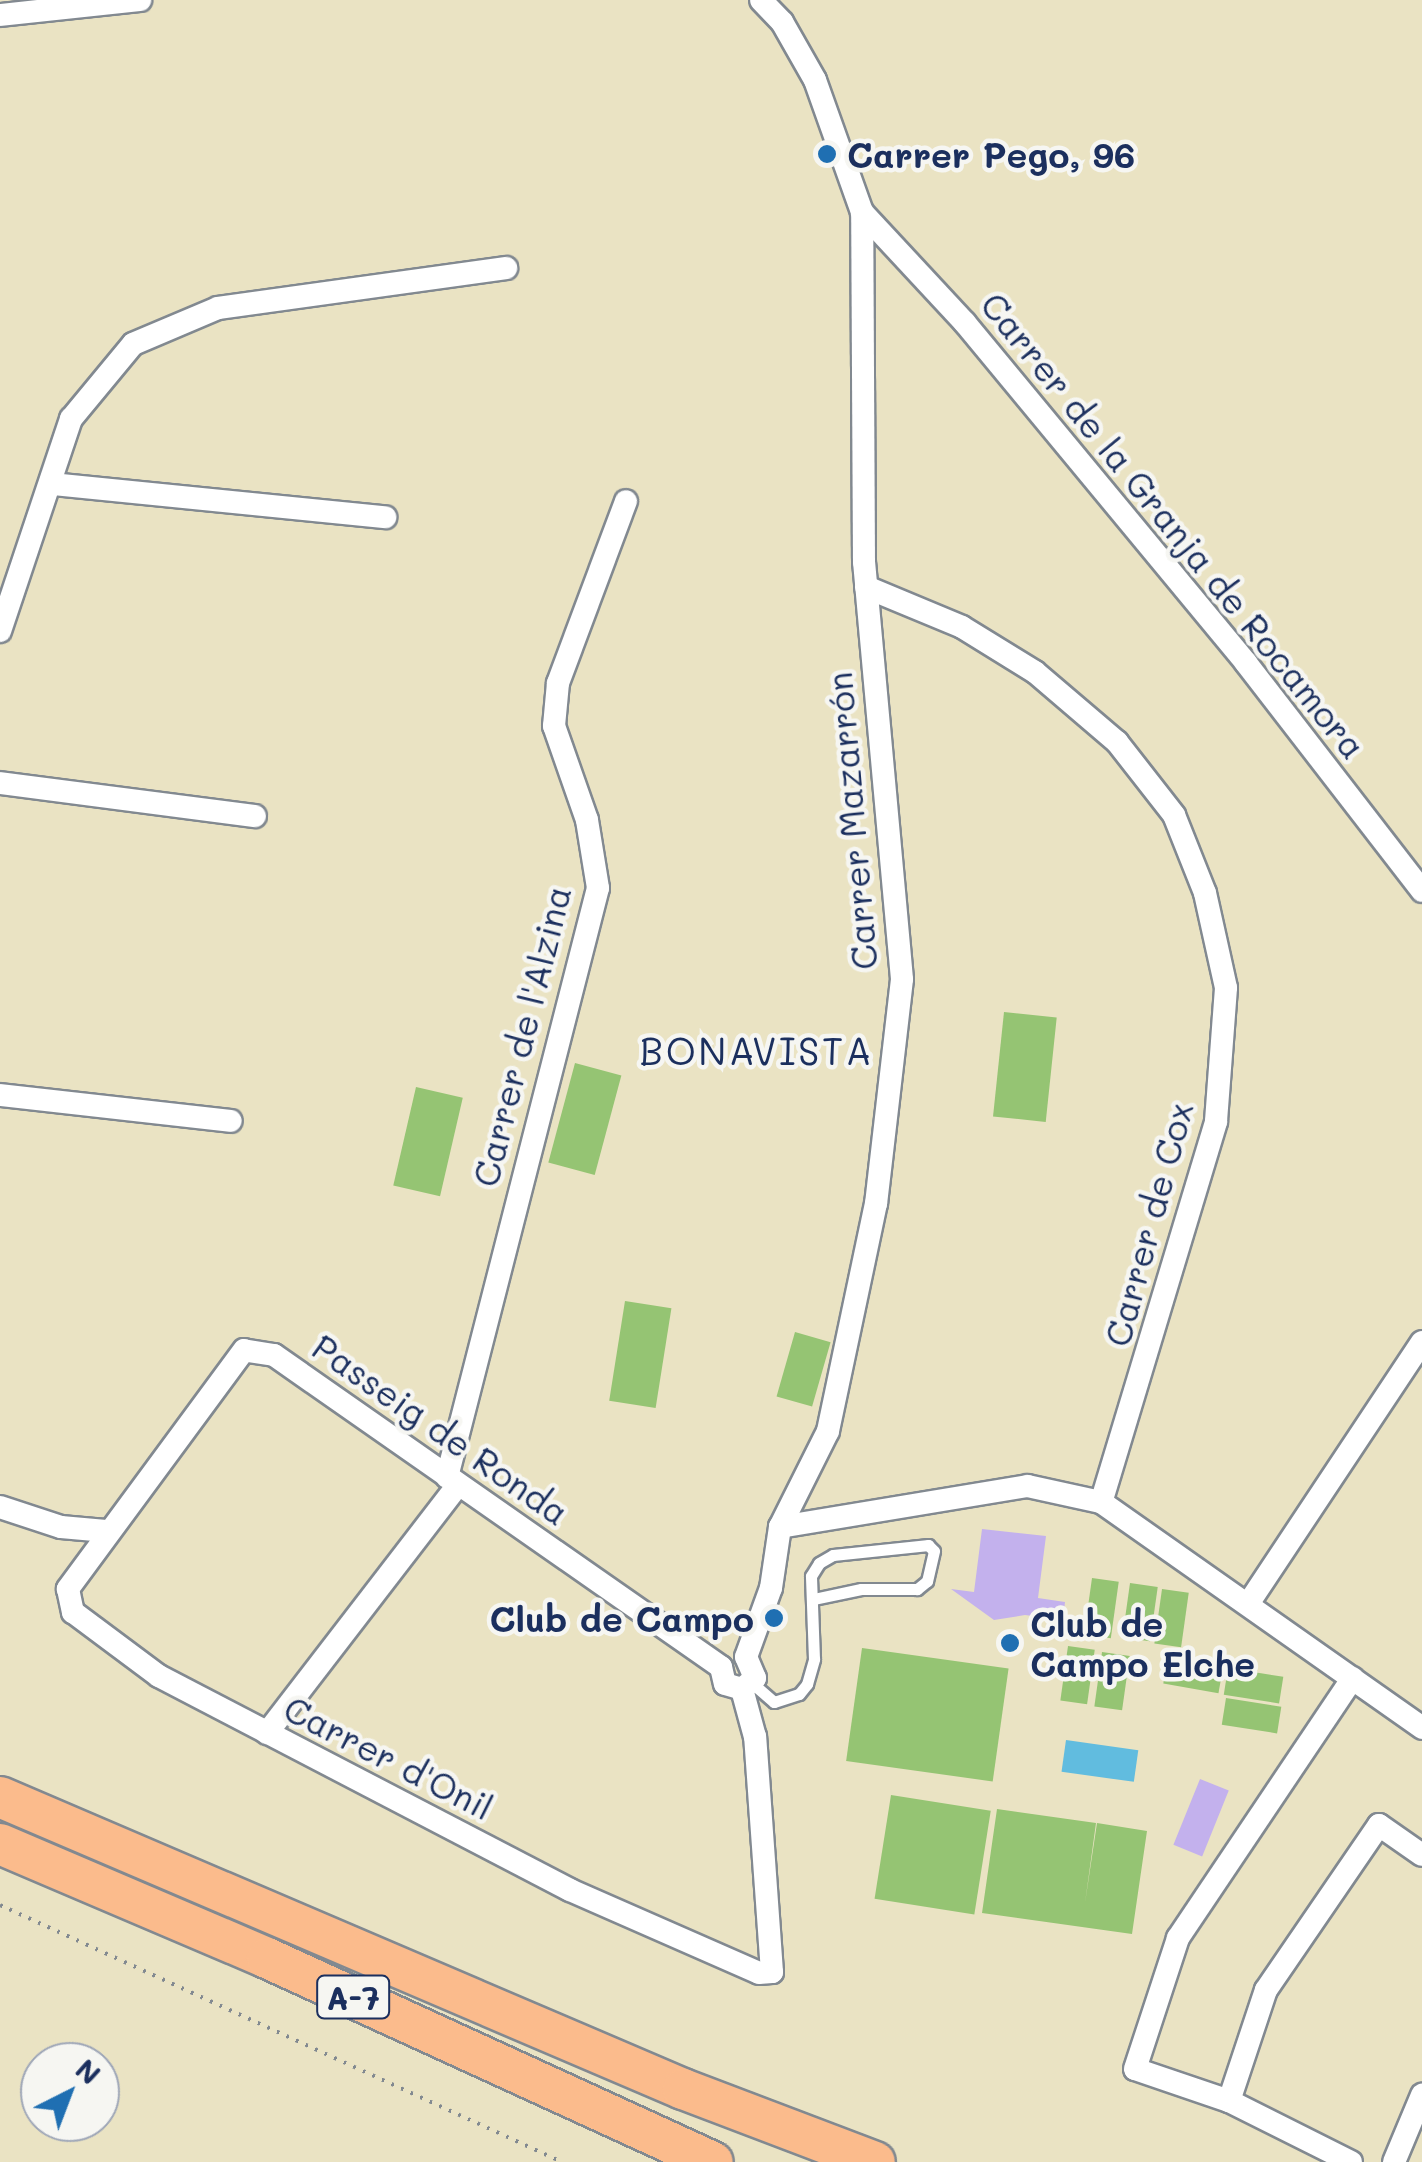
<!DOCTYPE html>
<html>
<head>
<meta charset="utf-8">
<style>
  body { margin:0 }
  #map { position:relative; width:1422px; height:2162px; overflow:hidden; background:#eae3c3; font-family:Mali,sans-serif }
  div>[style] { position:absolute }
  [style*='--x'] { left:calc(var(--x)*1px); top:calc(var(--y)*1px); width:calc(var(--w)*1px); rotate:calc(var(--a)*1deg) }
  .green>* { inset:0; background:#95c473; transform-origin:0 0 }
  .water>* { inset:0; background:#61bcdf; transform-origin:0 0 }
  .building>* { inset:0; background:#c3b1ed; transform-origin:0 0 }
  .path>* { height:4px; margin-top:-2px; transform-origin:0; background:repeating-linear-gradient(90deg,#828990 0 2.5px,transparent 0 10.5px) }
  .roads { filter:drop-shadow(2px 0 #828990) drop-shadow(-2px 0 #828990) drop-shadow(0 2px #828990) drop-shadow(0 -2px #828990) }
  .service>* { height:11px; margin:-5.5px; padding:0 5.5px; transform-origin:5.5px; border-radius:5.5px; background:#fff }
  .minor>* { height:22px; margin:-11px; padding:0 11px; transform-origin:11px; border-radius:11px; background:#fff }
  .motorway>* { height:40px; margin:-20px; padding:0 20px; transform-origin:20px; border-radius:20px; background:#fbbb8c }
  .dots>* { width:28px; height:28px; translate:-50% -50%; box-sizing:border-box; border:5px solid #f6f6f2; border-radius:50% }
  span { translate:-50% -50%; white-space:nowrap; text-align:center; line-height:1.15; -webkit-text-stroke:9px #f6f6f2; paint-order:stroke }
  .shield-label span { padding:2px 8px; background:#f6f6f2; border:2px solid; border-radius:8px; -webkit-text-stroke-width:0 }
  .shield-label { font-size:32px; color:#1b2f5e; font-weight:700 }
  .poi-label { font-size:35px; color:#1b2f5e; font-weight:700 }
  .left { translate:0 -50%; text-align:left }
  .right { translate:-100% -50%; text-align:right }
  .street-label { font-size:35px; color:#1b2f5e }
  .neighbourhood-label { font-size:38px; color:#1b2f5e; letter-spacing:2.5px }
  .north { position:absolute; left:20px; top:2042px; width:100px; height:100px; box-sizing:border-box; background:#f6f6f2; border:2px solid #9ea6b7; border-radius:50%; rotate:42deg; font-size:28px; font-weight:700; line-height:40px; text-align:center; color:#1b2f5e }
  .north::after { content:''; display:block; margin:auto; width:35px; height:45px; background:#1f6fb2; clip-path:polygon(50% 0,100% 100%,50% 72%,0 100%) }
</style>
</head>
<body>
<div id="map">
  <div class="green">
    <div style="left:1004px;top:1012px;width:53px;height:105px;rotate:6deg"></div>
    <div style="left:575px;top:1063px;width:48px;height:103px;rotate:15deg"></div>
    <div style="left:416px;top:1087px;width:48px;height:101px;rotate:13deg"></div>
    <div style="left:625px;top:1301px;width:47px;height:101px;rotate:9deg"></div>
    <div style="left:795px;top:1332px;width:37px;height:67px;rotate:16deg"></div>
    <div style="left:1092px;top:1578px;width:27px;height:57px;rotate:8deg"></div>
    <div style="left:1130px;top:1583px;width:28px;height:55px;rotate:8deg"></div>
    <div style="left:1162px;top:1589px;width:27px;height:55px;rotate:8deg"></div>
    <div style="left:1068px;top:1646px;width:27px;height:55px;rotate:8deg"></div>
    <div style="left:862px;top:1648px;width:148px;height:114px;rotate:8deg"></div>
    <div style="left:1102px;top:1652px;width:28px;height:55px;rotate:8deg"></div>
    <div style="left:1168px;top:1657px;width:56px;height:27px;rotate:10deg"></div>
    <div style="left:1228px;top:1668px;width:56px;height:27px;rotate:9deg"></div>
    <div style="left:1226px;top:1698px;width:56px;height:27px;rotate:9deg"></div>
    <div style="left:891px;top:1795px;width:101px;height:105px;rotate:9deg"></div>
    <div style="clip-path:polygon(997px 1809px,1096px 1823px,1085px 1903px,1097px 1823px,1147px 1831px,1132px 1934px,982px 1913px)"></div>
  </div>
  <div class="water">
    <div style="left:1066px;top:1740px;width:73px;height:32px;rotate:8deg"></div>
  </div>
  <div class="building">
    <div style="clip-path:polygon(982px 1529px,1046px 1536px,1038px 1598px,1065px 1602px,1063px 1620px,1025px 1615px,994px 1620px,951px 1589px,974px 1592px)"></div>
    <div style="left:1200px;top:1779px;width:31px;height:71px;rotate:22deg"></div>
  </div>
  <div class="path">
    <div style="--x:0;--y:1905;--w:618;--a:24.57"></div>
  </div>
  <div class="roads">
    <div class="service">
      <div style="--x:752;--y:1683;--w:29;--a:41"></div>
      <div style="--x:774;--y:1702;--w:26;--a:-18"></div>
      <div style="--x:799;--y:1694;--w:13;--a:-51"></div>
      <div style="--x:807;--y:1684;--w:26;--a:-74"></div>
      <div style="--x:814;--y:1659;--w:83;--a:-92.1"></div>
      <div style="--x:811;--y:1576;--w:15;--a:-58"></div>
      <div style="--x:819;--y:1563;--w:16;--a:-30"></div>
      <div style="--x:833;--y:1555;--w:96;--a:-6"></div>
      <div style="--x:928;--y:1545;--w:8;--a:45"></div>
      <div style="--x:934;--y:1551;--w:31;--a:103"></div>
      <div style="--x:927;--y:1581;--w:13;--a:141"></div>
      <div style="--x:917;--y:1589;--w:56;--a:180"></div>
      <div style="--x:861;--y:1589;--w:49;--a:168.2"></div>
    </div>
    <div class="minor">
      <div style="--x:0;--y:15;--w:141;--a:-6.1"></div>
      <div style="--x:862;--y:212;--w:151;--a:47.1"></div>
      <div style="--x:965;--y:323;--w:441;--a:50.4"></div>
      <div style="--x:1246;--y:663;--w:288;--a:52.3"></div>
      <div style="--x:52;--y:484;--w:335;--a:5.7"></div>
      <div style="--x:866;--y:587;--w:104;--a:22.6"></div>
      <div style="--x:962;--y:627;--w:86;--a:31.7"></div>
      <div style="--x:1035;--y:672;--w:108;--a:40.5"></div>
      <div style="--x:1117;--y:742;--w:93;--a:52"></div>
      <div style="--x:1174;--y:815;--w:84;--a:68.3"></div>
      <div style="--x:1205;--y:893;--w:97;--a:77.5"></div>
      <div style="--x:1226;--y:988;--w:134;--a:94.3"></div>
      <div style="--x:1216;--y:1122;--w:397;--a:106.8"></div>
      <div style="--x:0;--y:631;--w:224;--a:-71.5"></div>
      <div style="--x:71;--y:419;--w:97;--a:-50.4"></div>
      <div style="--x:133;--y:344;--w:92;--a:-23"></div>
      <div style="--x:218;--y:308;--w:291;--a:-7.9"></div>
      <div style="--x:0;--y:783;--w:257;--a:7.4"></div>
      <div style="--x:0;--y:1095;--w:232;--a:6.4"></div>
      <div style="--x:447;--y:1477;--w:608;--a:-75.62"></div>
      <div style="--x:598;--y:888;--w:69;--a:-99.2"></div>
      <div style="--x:587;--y:820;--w:100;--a:-109.3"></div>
      <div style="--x:554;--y:726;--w:43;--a:-84.7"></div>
      <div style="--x:558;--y:683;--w:194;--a:-69.5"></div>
      <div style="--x:0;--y:1507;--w:64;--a:18.2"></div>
      <div style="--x:61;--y:1527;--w:45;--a:5.1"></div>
      <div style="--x:780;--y:1527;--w:251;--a:-9.4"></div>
      <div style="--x:1028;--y:1486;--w:75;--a:12.4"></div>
      <div style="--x:1101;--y:1502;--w:393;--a:35.1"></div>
      <div style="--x:1250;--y:1601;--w:311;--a:-56.4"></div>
      <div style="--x:746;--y:1657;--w:73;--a:-70.1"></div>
      <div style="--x:771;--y:1588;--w:62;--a:-81.6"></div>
      <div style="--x:780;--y:1527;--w:107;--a:-63.4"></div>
      <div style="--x:828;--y:1431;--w:232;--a:-78.1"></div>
      <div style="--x:876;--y:1204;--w:226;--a:-83.4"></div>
      <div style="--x:902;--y:979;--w:419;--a:-95.2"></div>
      <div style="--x:864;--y:562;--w:350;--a:-90.3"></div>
      <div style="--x:862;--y:212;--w:140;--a:-109.6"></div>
      <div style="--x:815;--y:80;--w:67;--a:-119.6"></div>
      <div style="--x:782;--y:22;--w:30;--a:-134"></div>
      <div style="--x:721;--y:1667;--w:545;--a:-145.09"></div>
      <div style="--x:274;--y:1355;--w:30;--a:-171"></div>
      <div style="--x:244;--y:1350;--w:297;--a:126.4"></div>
      <div style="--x:68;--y:1589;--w:24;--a:78"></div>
      <div style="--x:73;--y:1612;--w:107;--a:36.7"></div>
      <div style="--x:159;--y:1676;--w:463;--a:27.5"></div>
      <div style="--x:570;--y:1890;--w:206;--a:23.7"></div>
      <div style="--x:759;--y:1973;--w:13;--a:-4"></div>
      <div style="--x:772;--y:1972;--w:236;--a:-94.1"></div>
      <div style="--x:755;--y:1737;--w:50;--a:-105.2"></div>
      <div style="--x:721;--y:1667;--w:17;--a:77"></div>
      <div style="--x:725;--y:1684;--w:18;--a:16"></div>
      <div style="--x:742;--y:1689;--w:17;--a:-40"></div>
      <div style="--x:755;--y:1678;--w:23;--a:-113"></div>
      <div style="--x:267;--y:1733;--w:313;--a:-52.4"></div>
      <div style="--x:1229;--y:2101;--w:117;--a:-71.6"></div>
      <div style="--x:1266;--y:1990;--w:200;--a:-55.6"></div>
      <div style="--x:1379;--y:1825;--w:52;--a:34.9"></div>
      <div style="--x:1351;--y:2162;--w:136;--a:-153.4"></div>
      <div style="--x:1229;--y:2101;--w:99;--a:-161.2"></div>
      <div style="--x:1135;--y:2069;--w:138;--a:-71.8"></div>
      <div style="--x:1178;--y:1938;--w:313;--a:-56.1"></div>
      <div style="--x:1394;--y:2162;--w:73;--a:-67.3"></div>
    </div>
    <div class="motorway">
      <div style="--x:0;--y:1797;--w:743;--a:23.15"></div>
      <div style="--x:683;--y:2089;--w:205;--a:20.8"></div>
      <div style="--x:0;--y:1844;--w:290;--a:23.1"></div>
      <div style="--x:267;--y:1958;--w:490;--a:24.6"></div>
    </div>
  </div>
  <div class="dots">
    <div style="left:827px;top:154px;background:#1f6fb2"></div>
    <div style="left:774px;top:1618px;background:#1f6fb2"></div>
    <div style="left:1010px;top:1643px;background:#1f6fb2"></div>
  </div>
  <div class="shield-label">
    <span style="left:353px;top:1997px">A-7</span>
  </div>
  <div class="poi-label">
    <span class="left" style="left:847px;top:154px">Carrer Pego, 96</span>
    <span class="right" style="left:754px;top:1618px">Club de Campo</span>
    <span class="left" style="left:1030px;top:1643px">Club de<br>Campo Elche</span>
  </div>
  <div class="street-label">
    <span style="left:1174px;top:525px;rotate:51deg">Carrer de la Granja de Rocamora</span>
    <span style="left:851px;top:821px;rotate:-95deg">Carrer Mazarrón</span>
    <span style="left:521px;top:1036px;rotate:-76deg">Carrer de l'Alzina</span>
    <span style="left:1148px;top:1224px;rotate:-75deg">Carrer de Cox</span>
    <span style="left:441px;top:1429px;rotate:35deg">Passeig de Ronda</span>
    <span style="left:389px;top:1757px;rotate:27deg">Carrer d'Onil</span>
  </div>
  <div class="neighbourhood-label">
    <span style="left:757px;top:1051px">BONAVISTA</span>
  </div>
  <div class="north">N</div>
</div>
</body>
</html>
